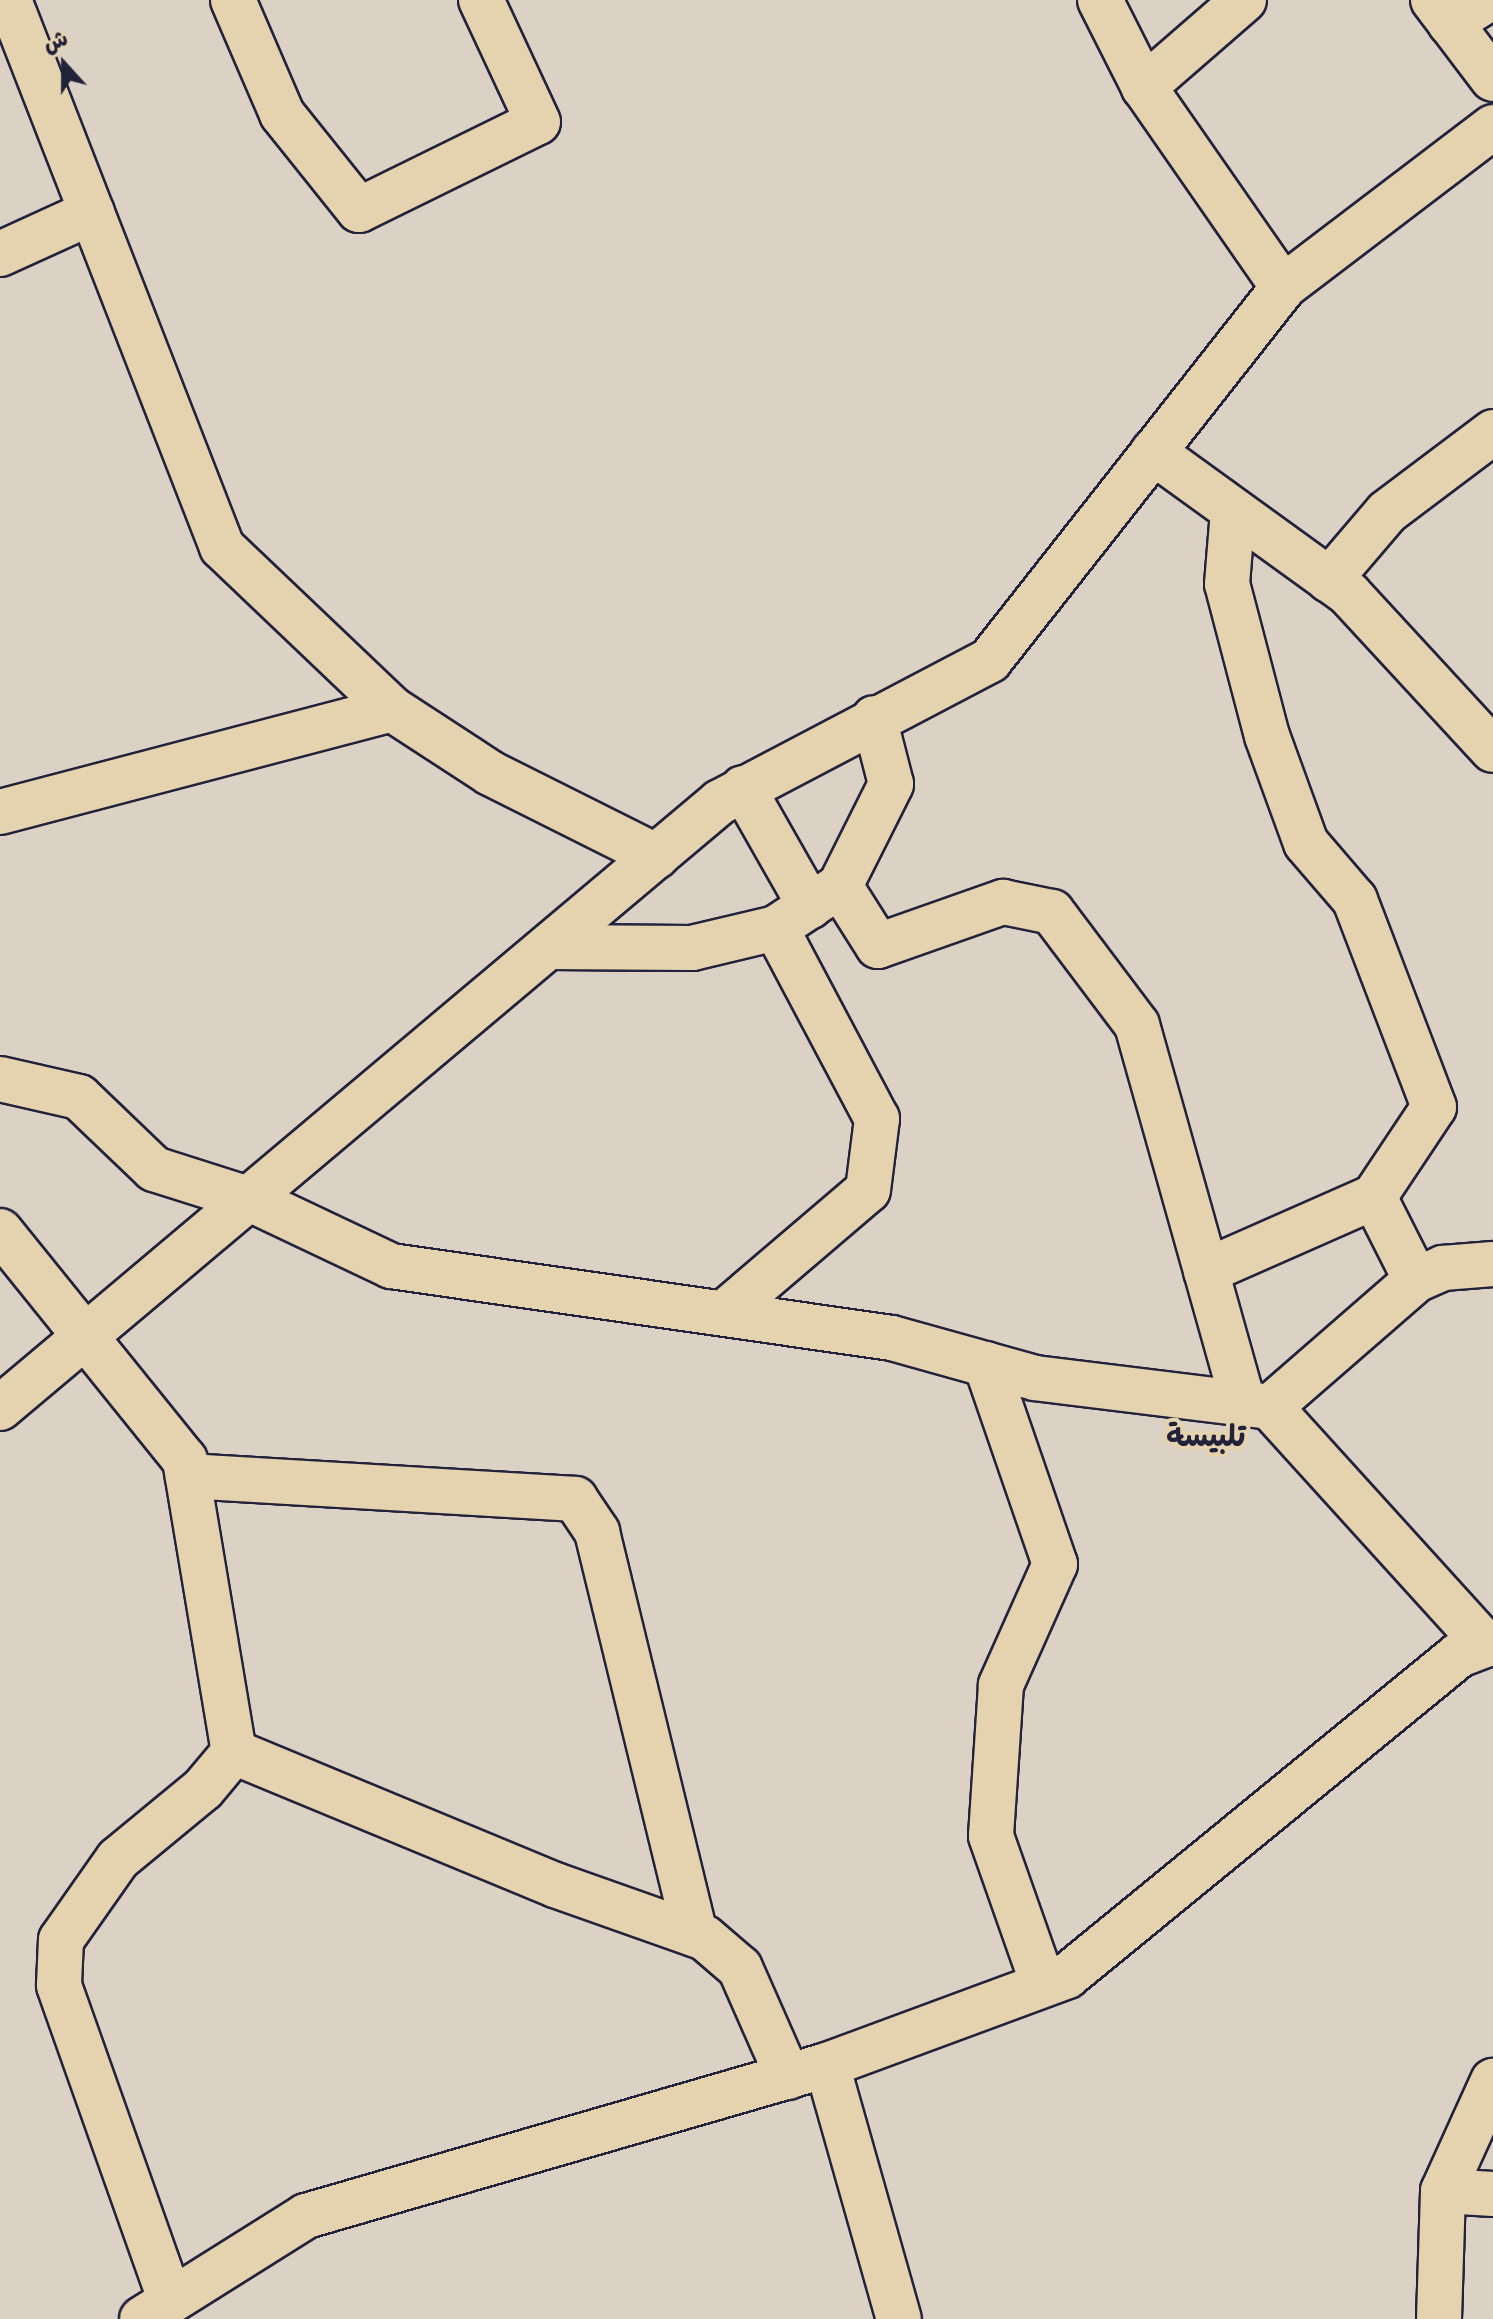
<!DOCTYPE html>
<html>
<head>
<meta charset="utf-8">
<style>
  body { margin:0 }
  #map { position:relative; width:1493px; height:2319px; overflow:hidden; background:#dbd2c5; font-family:Pangolin,"Playpen Sans Arabic",sans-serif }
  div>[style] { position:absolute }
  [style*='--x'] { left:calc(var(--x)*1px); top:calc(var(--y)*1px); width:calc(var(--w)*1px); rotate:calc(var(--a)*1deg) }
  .roads { filter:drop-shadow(2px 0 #22223b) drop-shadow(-2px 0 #22223b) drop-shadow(0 2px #22223b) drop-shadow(0 -2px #22223b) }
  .minor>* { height:44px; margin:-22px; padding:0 22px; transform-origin:22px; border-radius:22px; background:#e5d3b0 }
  span { translate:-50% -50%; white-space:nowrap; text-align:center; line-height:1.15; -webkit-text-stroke:8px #e5d3b0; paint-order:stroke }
  .district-label { font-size:30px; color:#22223b; font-weight:700 }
  .north { position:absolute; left:24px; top:24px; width:80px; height:80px; -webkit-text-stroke:6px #e5d3b0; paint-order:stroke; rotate:339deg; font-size:22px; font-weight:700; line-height:32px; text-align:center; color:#22223b }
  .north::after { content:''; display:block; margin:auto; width:28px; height:36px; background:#22223b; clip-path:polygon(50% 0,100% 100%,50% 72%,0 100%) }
</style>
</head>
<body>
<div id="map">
  <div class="roads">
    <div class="minor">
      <div style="--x:9;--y:0;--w:587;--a:68.72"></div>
      <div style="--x:222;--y:547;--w:235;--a:43.6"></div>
      <div style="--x:392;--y:709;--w:117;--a:33.1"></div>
      <div style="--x:490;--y:773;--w:186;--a:26.6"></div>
      <div style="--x:233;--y:0;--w:124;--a:66.7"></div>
      <div style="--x:282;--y:114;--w:123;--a:51.3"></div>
      <div style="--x:359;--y:210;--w:199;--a:-26.2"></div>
      <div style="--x:538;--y:122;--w:135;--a:-115"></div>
      <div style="--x:1100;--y:0;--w:97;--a:63.2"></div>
      <div style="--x:1244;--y:0;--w:133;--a:139"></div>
      <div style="--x:1144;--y:87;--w:244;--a:55.2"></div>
      <div style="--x:1433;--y:0;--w:99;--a:52.8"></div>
      <div style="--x:1450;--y:23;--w:44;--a:-31.9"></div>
      <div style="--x:0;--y:254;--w:101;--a:-24.5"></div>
      <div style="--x:1153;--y:452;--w:242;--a:35.9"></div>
      <div style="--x:1349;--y:594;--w:212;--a:47.3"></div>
      <div style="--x:1329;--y:580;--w:89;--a:-49.5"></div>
      <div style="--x:1387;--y:512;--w:133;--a:-37"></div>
      <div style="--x:743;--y:788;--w:136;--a:60.4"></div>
      <div style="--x:0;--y:812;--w:405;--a:-14.7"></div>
      <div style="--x:840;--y:886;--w:71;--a:57.7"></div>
      <div style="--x:878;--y:946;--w:133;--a:-19.4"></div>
      <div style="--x:1003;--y:902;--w:50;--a:11.5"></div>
      <div style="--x:1052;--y:912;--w:141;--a:53"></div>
      <div style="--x:1137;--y:1025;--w:391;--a:74.3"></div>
      <div style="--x:549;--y:947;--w:143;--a:0.4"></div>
      <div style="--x:692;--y:948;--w:86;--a:-13.4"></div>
      <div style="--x:776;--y:928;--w:77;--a:-33.3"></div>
      <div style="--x:840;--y:886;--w:114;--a:-63.4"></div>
      <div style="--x:891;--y:784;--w:68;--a:-104.4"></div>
      <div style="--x:0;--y:1079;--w:81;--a:12.8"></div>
      <div style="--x:79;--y:1097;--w:104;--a:43.8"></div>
      <div style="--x:154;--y:1169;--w:103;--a:17.6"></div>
      <div style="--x:252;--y:1200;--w:154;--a:25.4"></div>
      <div style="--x:391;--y:1266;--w:506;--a:8.18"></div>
      <div style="--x:892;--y:1338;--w:148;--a:15.6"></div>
      <div style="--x:1035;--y:1378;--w:237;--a:7"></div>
      <div style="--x:1270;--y:1407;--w:321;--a:47.8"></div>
      <div style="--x:1374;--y:1197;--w:93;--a:63.2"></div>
      <div style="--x:0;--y:1231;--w:294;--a:51.1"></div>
      <div style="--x:185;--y:1460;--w:296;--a:80.5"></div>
      <div style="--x:234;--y:1752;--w:347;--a:22.5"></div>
      <div style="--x:555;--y:1885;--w:159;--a:19.5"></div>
      <div style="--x:705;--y:1938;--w:46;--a:40.6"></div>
      <div style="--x:740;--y:1968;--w:119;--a:66.2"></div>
      <div style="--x:1206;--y:1271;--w:184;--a:-23.8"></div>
      <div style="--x:1374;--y:1197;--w:108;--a:-56.3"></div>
      <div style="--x:1434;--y:1107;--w:222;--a:-110.9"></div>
      <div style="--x:1355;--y:900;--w:75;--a:-130.7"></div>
      <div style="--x:1306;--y:843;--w:114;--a:-110"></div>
      <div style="--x:1267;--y:736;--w:157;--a:-104.7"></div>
      <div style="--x:1227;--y:584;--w:73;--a:-85.3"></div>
      <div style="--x:724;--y:1313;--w:189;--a:-40.5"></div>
      <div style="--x:868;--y:1190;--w:72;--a:-82.8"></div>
      <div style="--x:877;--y:1119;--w:216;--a:-117.9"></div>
      <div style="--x:986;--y:1364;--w:212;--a:71"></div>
      <div style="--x:1055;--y:1564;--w:133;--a:114.1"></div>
      <div style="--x:1001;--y:1685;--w:151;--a:93.8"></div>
      <div style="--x:991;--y:1836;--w:157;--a:70.6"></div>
      <div style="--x:1270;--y:1407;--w:194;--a:-41"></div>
      <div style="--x:1416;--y:1280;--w:30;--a:-24"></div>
      <div style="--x:1443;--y:1268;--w:50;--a:-4.6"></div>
      <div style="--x:0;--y:1408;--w:941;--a:-40.09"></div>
      <div style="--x:720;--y:802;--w:305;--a:-27.7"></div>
      <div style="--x:990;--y:660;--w:474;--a:-51.8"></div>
      <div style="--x:1283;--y:287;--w:264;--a:-37.3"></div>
      <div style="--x:188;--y:1476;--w:388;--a:3.4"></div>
      <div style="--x:575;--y:1499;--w:40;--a:56"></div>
      <div style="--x:597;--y:1532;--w:414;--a:76.3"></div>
      <div style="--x:827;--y:2065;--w:264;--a:74.2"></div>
      <div style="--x:1443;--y:2191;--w:50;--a:3.4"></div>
      <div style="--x:170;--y:2299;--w:333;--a:-109.5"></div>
      <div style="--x:59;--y:1985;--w:45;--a:-87.5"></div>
      <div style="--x:61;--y:1940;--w:99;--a:-54.9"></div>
      <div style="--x:118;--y:1859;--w:110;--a:-39.5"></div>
      <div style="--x:203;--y:1789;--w:48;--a:-50"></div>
      <div style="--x:142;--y:2319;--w:194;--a:-32.1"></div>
      <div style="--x:306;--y:2216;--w:542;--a:-16.16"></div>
      <div style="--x:827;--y:2065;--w:256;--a:-20.3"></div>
      <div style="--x:1067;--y:1976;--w:507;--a:-39.31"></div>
      <div style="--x:1459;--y:1655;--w:36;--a:-21"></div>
      <div style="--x:1439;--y:2319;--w:128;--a:-88.2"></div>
      <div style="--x:1443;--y:2191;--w:121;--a:-65.6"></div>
    </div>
  </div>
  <div class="district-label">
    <span style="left:1206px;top:1437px">تلبيسة</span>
  </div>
  <div class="north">ش</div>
</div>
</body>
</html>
